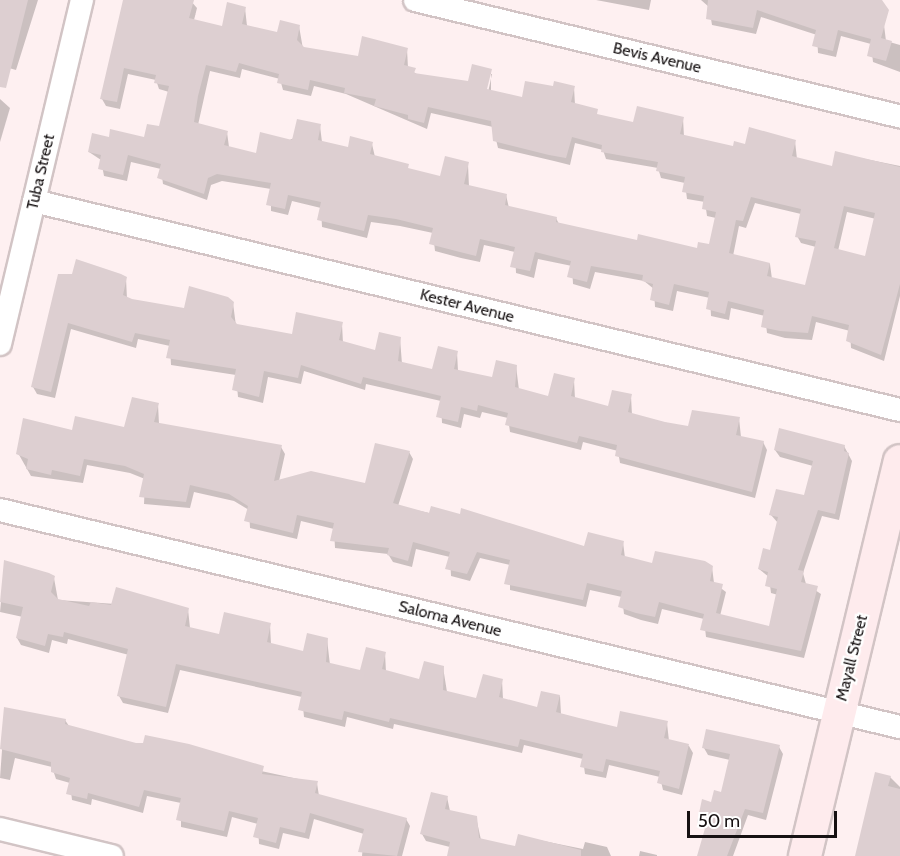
<!DOCTYPE html>
<html>
<head>
<meta charset="utf-8">
<style>
  body { margin:0 }
  #map { position:relative; width:900px; height:856px; overflow:hidden; background:#fef0f1; font-family:Cabin,sans-serif }
  div>[style] { position:absolute }
  [style*='--x'] { left:calc(var(--x)*1px); top:calc(var(--y)*1px); width:calc(var(--w)*1px); rotate:calc(var(--a)*1deg) }
  .shadow>* { inset:0; background:#0003 }
  .building>* { inset:0; background:#ddcfd1 }
  .roads { filter:drop-shadow(2px 0 #d2c4c5) drop-shadow(-2px 0 #d2c4c5) drop-shadow(0 2px #d2c4c5) drop-shadow(0 -2px #d2c4c5) }
  .street>* { height:22px; margin:-11px; padding:0 11px; transform-origin:11px; border-radius:11px; background:#fff }
  .secondary>* { height:32px; margin:-16px; padding:0 16px; transform-origin:16px; border-radius:16px; background:#feebed }
  span { translate:-50% -50%; white-space:nowrap; text-align:center; line-height:1.15; -webkit-text-stroke:4.5px #fff; paint-order:stroke }
  .street-label { font-size:16px; color:#161112 }
  .scale { position:absolute; left:687px; top:811px; width:150px; height:27px; box-sizing:border-box; border:3px solid #161112; border-top:0; padding-left:8px; font-size:18px; line-height:21px; white-space:nowrap; color:#161112; -webkit-text-stroke:4px #fff; paint-order:stroke }
</style>
</head>
<body>
<div id="map">
  <div class="shadow">
    <div style="clip-path:polygon(0 0,38px 0,16px 70px,2px 66px,0 74px)"></div>
    <div style="clip-path:polygon(evenodd,125px 0,190px 0,197px 8px,194px 20px,223px 28px,245px 8px,247px 26px,279px 34px,299px 26px,303px 49px,359px 57px,407px 49px,408px 68px,418px 75px,469px 82px,491px 71px,491px 92px,523px 99px,574px 87px,575px 105px,600px 116px,634px 123px,683px 118px,684px 137px,734px 148px,795px 141px,797px 159px,833px 167px,836px 153px,900px 166px,900px 296px,884px 361px,851px 348px,850px 331px,816px 322px,812px 340px,785px 338px,767px 333px,765px 316px,731px 308px,729px 320px,711px 316px,710px 298px,677px 291px,673px 311px,655px 307px,654px 289px,644px 281px,595px 272px,590px 289px,573px 284px,572px 266px,538px 259px,534px 278px,516px 273px,515px 252px,484px 245px,480px 262px,461px 258px,435px 251px,433px 233px,400px 226px,371px 222px,367px 238px,322px 227px,321px 208px,292px 201px,288px 215px,271px 211px,271px 189px,222px 181px,211px 185px,207px 200px,163px 184px,161px 169px,131px 162px,127px 181px,104px 176px,101px 160px,89px 152px,110px 139px,145px 139px,160px 128px,169px 92px,159px 89px,156px 80px,128px 74px,120px 109px,106px 106px,102px 99px,125px 0,242px 69px,280px 79px,283px 90px,311px 96px,314px 86px,346px 94px,427px 129px,431px 113px,493px 127px,498px 148px,554px 161px,570px 165px,575px 143px,603px 150px,606px 159px,658px 168px,661px 178px,685px 183px,687px 199px,705px 202px,707px 216px,716px 218px,710px 246px,698px 250px,638px 242px,559px 224px,556px 218px,509px 208px,506px 195px,469px 187px,468px 164px,442px 178px,411px 170px,375px 157px,372px 144px,349px 149px,322px 142px,320px 126px,257px 155px,229px 147px,227px 132px,198px 125px,210px 71px,240px 78px,242px 69px,125px 0,489px 74px,492px 74px,487px 97px,484px 96px,489px 74px,125px 0,755px 203px,801px 214px,797px 236px,801px 243px,816px 247px,806px 287px,772px 279px,770px 264px,733px 256px,739px 226px,746px 228px,755px 203px,125px 0,847px 212px,876px 219px,866px 258px,838px 251px,847px 212px)"></div>
    <div style="clip-path:polygon(596px 0,651px 0,649px 10px)"></div>
    <div style="clip-path:polygon(701px 0,821px 0,884px 25px,886px 41px,900px 45px,900px 72px,873px 62px,871px 44px,841px 36px,836px 57px,818px 53px,817px 35px,761px 17px,756px 34px,712px 25px,709px 7px)"></div>
    <div style="clip-path:polygon(0 99px,10px 108px,0 142px)"></div>
    <div style="clip-path:polygon(59px 275px,126px 278px,127px 299px,185px 309px,233px 303px,236px 326px,293px 335px,342px 324px,343px 343px,376px 352px,400px 338px,402px 364px,434px 371px,457px 352px,458px 371px,493px 379px,516px 366px,519px 390px,549px 397px,574px 380px,575px 399px,609px 408px,631px 396px,632px 415px,689px 428px,739px 418px,741px 437px,763px 442px,767px 450px,755px 498px,620px 463px,618px 451px,583px 442px,581px 450px,510px 432px,508px 418px,482px 412px,480px 418px,464px 414px,461px 428px,442px 423px,441px 401px,366px 384px,365px 390px,304px 371px,301px 384px,268px 377px,263px 403px,238px 397px,236px 375px,171px 365px,170px 346px,138px 339px,136px 348px,71px 329px,55px 398px,37px 394px,33px 387px)"></div>
    <div style="clip-path:polygon(158px 404px,159px 424px,281px 447px,285px 454px,279px 481px,366px 485px,409px 452px,413px 459px,398px 506px,585px 548px,623px 542px,625px 558px,654px 565px,712px 567px,714px 583px,726px 592px,720px 616px,770px 628px,778px 595px,771px 593px,769px 577px,759px 569px,771px 552px,778px 523px,771px 515px,805px 497px,813px 466px,780px 457px,775px 450px,844px 446px,852px 461px,839px 520px,822px 516px,803px 573px,806px 584px,821px 594px,804px 658px,706px 637px,704px 619px,662px 609px,658px 624px,641px 620px,624px 614px,622px 597px,590px 590px,586px 607px,510px 590px,510px 565px,480px 558px,470px 581px,451px 576px,450px 557px,416px 549px,412px 567px,393px 562px,388px 554px,335px 548px,334px 529px,301px 521px,297px 539px,250px 528px,249px 510px,234px 501px,194px 492px,190px 508px,144px 504px,145px 479px,130px 473px,87px 465px,83px 483px,31px 476px,18px 453px,73px 432px,125px 429px)"></div>
    <div style="clip-path:polygon(5px 561px,54px 578px,58px 600px,188px 609px,190px 628px,221px 636px,270px 625px,271px 644px,304px 653px,327px 639px,330px 665px,361px 672px,385px 653px,386px 672px,420px 681px,443px 667px,447px 692px,477px 700px,502px 680px,503px 699px,538px 708px,560px 696px,561px 714px,618px 729px,667px 723px,669px 741px,689px 746px,693px 753px,682px 795px,663px 790px,660px 777px,609px 765px,606px 778px,585px 774px,583px 759px,524px 745px,522px 753px,394px 724px,393px 729px,347px 717px,345px 727px,304px 717px,302px 697px,180px 670px,168px 713px,123px 703px,119px 696px,129px 655px,68px 639px,67px 644px,52px 640px,49px 653px,21px 645px,17px 638px,23px 617px,0 612px)"></div>
    <div style="clip-path:polygon(5px 708px,65px 720px,69px 726px,135px 744px,317px 783px,319px 796px,406px 819px,410px 826px,402px 856px,362px 856px,364px 834px,314px 819px,309px 839px,283px 833px,279px 849px,259px 844px,258px 824px,232px 817px,227px 837px,181px 827px,181px 803px,147px 796px,143px 813px,92px 799px,91px 805px,72px 800px,70px 783px,56px 779px,52px 767px,15px 758px,10px 780px,0 778px)"></div>
    <div style="clip-path:polygon(779px 747px,783px 754px,766px 820px,748px 815px,733px 856px,701px 856px,706px 830px,698px 822px,723px 794px,730px 760px,708px 755px,704px 748px)"></div>
    <div style="clip-path:polygon(890px 777px,900px 787px,900px 856px,856px 856px)"></div>
    <div style="clip-path:polygon(447px 797px,450px 811px,476px 817px,481px 840px,516px 848px,519px 836px,583px 849px,585px 842px,607px 847px,611px 856px,448px 856px,450px 847px,426px 841px,422px 834px)"></div>
    <div style="clip-path:polygon(640px 851px,657px 855px,657px 856px,639px 856px)"></div>
  </div>
  <div class="building">
    <div style="clip-path:polygon(0 0,28px 0,6px 88px,0 87px)"></div>
    <div style="clip-path:polygon(evenodd,123px 0,194px 0,189px 18px,222px 26px,227px 2px,246px 7px,242px 24px,277px 32px,280px 20px,300px 25px,297px 40px,304px 47px,358px 56px,362px 36px,408px 48px,404px 65px,416px 68px,414px 73px,468px 81px,472px 64px,492px 69px,487px 89px,522px 97px,525px 81px,553px 86px,554px 81px,575px 86px,571px 102px,598px 109px,597px 114px,633px 122px,637px 106px,684px 117px,680px 134px,733px 146px,734px 141px,745px 144px,749px 127px,796px 140px,792px 156px,832px 166px,835px 151px,900px 167px,900px 284px,881px 355px,846px 341px,849px 325px,812px 316px,808px 333px,780px 331px,761px 327px,764px 310px,728px 301px,725px 314px,706px 309px,709px 292px,674px 284px,669px 305px,650px 300px,653px 284px,642px 281px,643px 275px,591px 266px,587px 282px,567px 277px,571px 261px,535px 252px,530px 271px,510px 267px,515px 247px,480px 239px,476px 256px,456px 251px,429px 244px,433px 228px,396px 219px,368px 215px,364px 231px,317px 220px,321px 202px,288px 195px,285px 209px,266px 205px,271px 183px,217px 174px,208px 178px,204px 194px,157px 178px,161px 164px,128px 155px,123px 175px,98px 169px,101px 155px,88px 152px,92px 133px,109px 137px,110px 129px,144px 137px,147px 124px,159px 126px,169px 86px,154px 83px,156px 75px,124px 68px,117px 102px,100px 99px,123px 0,239px 63px,279px 74px,277px 83px,308px 90px,310px 80px,345px 88px,344px 93px,376px 99px,374px 106px,408px 115px,408px 119px,424px 123px,428px 107px,491px 121px,493px 141px,549px 155px,566px 158px,572px 137px,602px 145px,601px 152px,658px 162px,656px 171px,685px 177px,682px 192px,704px 196px,702px 209px,716px 212px,709px 244px,698px 242px,697px 248px,638px 234px,637px 240px,556px 222px,557px 217px,505px 205px,507px 194px,464px 184px,469px 162px,445px 156px,440px 176px,408px 168px,409px 164px,370px 154px,373px 142px,350px 136px,348px 147px,318px 140px,321px 124px,297px 119px,292px 140px,260px 132px,256px 153px,224px 145px,228px 131px,194px 122px,198px 96px,206px 65px,236px 72px,239px 63px,123px 0,751px 197px,801px 209px,795px 237px,816px 241px,805px 285px,767px 276px,770px 263px,729px 253px,736px 220px,743px 221px,751px 197px,123px 0,844px 206px,875px 213px,865px 256px,834px 248px,844px 206px)"></div>
    <div style="clip-path:polygon(708px 0,882px 0,889px 10px,881px 38px,892px 41px,886px 61px,867px 56px,871px 39px,838px 30px,833px 51px,812px 46px,816px 30px,757px 10px,753px 28px,706px 19px)"></div>
    <div style="clip-path:polygon(76px 259px,121px 274px,127px 277px,123px 295px,132px 299px,184px 308px,189px 286px,228px 297px,234px 302px,231px 317px,237px 324px,292px 334px,296px 312px,343px 322px,339px 340px,375px 350px,379px 332px,401px 337px,398px 361px,432px 369px,438px 346px,458px 351px,454px 369px,492px 377px,496px 360px,517px 365px,515px 387px,548px 396px,554px 373px,575px 378px,571px 396px,608px 406px,612px 390px,632px 394px,628px 412px,665px 422px,688px 426px,692px 410px,740px 417px,736px 435px,764px 441px,752px 492px,615px 456px,617px 445px,579px 436px,577px 443px,505px 425px,508px 413px,478px 405px,477px 411px,461px 407px,458px 422px,436px 417px,441px 396px,363px 377px,361px 384px,301px 365px,298px 378px,264px 371px,259px 397px,232px 390px,236px 369px,166px 358px,170px 340px,135px 333px,132px 342px,68px 323px,51px 392px,31px 387px,58px 274px,72px 274px)"></div>
    <div style="clip-path:polygon(132px 397px,159px 403px,154px 422px,282px 445px,274px 481px,311px 471px,365px 483px,375px 443px,410px 451px,393px 503px,429px 513px,431px 506px,460px 514px,461px 508px,584px 546px,588px 532px,624px 541px,621px 555px,652px 563px,655px 551px,705px 561px,713px 566px,710px 581px,723px 584px,716px 613px,769px 626px,777px 589px,765px 586px,768px 572px,758px 569px,763px 548px,770px 550px,778px 517px,769px 515px,776px 489px,804px 495px,813px 461px,774px 450px,779px 428px,845px 445px,844px 451px,849px 453px,835px 514px,818px 510px,798px 570px,804px 571px,801px 582px,818px 586px,801px 651px,700px 630px,704px 614px,659px 602px,655px 617px,636px 613px,618px 607px,622px 591px,587px 583px,583px 600px,504px 584px,510px 560px,477px 552px,467px 574px,445px 569px,450px 552px,413px 542px,408px 561px,387px 555px,389px 548px,330px 541px,334px 523px,297px 515px,293px 533px,244px 521px,248px 506px,229px 494px,190px 485px,186px 502px,139px 497px,144px 474px,125px 466px,84px 459px,80px 476px,52px 470px,51px 475px,26px 469px,28px 459px,16px 454px,23px 418px,72px 430px,75px 416px,124px 427px)"></div>
    <div style="clip-path:polygon(4px 560px,49px 573px,55px 576px,51px 592px,58px 599px,89px 606px,91px 602px,111px 605px,116px 587px,189px 608px,185px 626px,219px 634px,224px 612px,271px 623px,267px 642px,303px 651px,307px 633px,328px 638px,326px 662px,360px 670px,366px 647px,386px 652px,382px 669px,419px 679px,424px 661px,444px 666px,443px 690px,476px 698px,483px 674px,503px 679px,499px 697px,537px 707px,541px 691px,560px 695px,556px 712px,579px 718px,617px 727px,620px 711px,668px 721px,664px 738px,689px 744px,679px 789px,657px 783px,660px 771px,606px 759px,603px 772px,580px 767px,583px 754px,520px 739px,518px 747px,390px 718px,389px 722px,344px 711px,342px 720px,298px 710px,302px 692px,176px 664px,166px 707px,117px 696px,128px 649px,64px 632px,63px 637px,48px 634px,45px 646px,16px 638px,23px 607px,0 602px)"></div>
    <div style="clip-path:polygon(4px 707px,66px 719px,65px 724px,136px 743px,143px 743px,145px 735px,189px 744px,264px 766px,262px 774px,318px 781px,315px 793px,407px 818px,397px 856px,358px 852px,364px 829px,310px 813px,305px 833px,280px 827px,276px 843px,253px 837px,258px 818px,229px 811px,224px 831px,176px 820px,181px 798px,144px 790px,139px 807px,88px 793px,87px 799px,66px 794px,70px 778px,51px 772px,51px 762px,0 749px)"></div>
    <div style="clip-path:polygon(706px 729px,780px 745px,763px 813px,745px 809px,727px 856px,697px 856px,706px 825px,697px 823px,702px 799px,711px 802px,714px 790px,721px 792px,730px 754px,702px 748px)"></div>
    <div style="clip-path:polygon(875px 772px,891px 776px,888px 786px,900px 789px,900px 856px,855px 856px)"></div>
    <div style="clip-path:polygon(431px 792px,448px 796px,445px 809px,477px 816px,479px 838px,515px 846px,518px 834px,581px 850px,581px 856px,447px 856px,450px 842px,420px 834px)"></div>
  </div>
  <div class="roads">
    <div class="street">
      <div style="--x:415;--y:0;--w:499;--a:13.5"></div>
      <div style="--x:34;--y:201;--w:891;--a:13.57"></div>
      <div style="--x:0;--y:344;--w:354;--a:-76.6"></div>
      <div style="--x:0;--y:510;--w:926;--a:13.56"></div>
      <div style="--x:0;--y:829;--w:115;--a:13.6"></div>
    </div>
    <div class="secondary">
      <div style="--x:805;--y:856;--w:406;--a:-76.5"></div>
    </div>
  </div>
  <div class="street-label">
    <span style="left:657px;top:58px;rotate:13deg">Bevis Avenue</span>
    <span style="left:41px;top:172px;rotate:-77deg">Tuba Street</span>
    <span style="left:467px;top:306px;rotate:14deg">Kester Avenue</span>
    <span style="left:450px;top:619px;rotate:14deg">Saloma Avenue</span>
    <span style="left:852px;top:658px;rotate:-76deg">Mayall Street</span>
  </div>
  <div class="scale">50 m</div>
</div>
</body>
</html>
